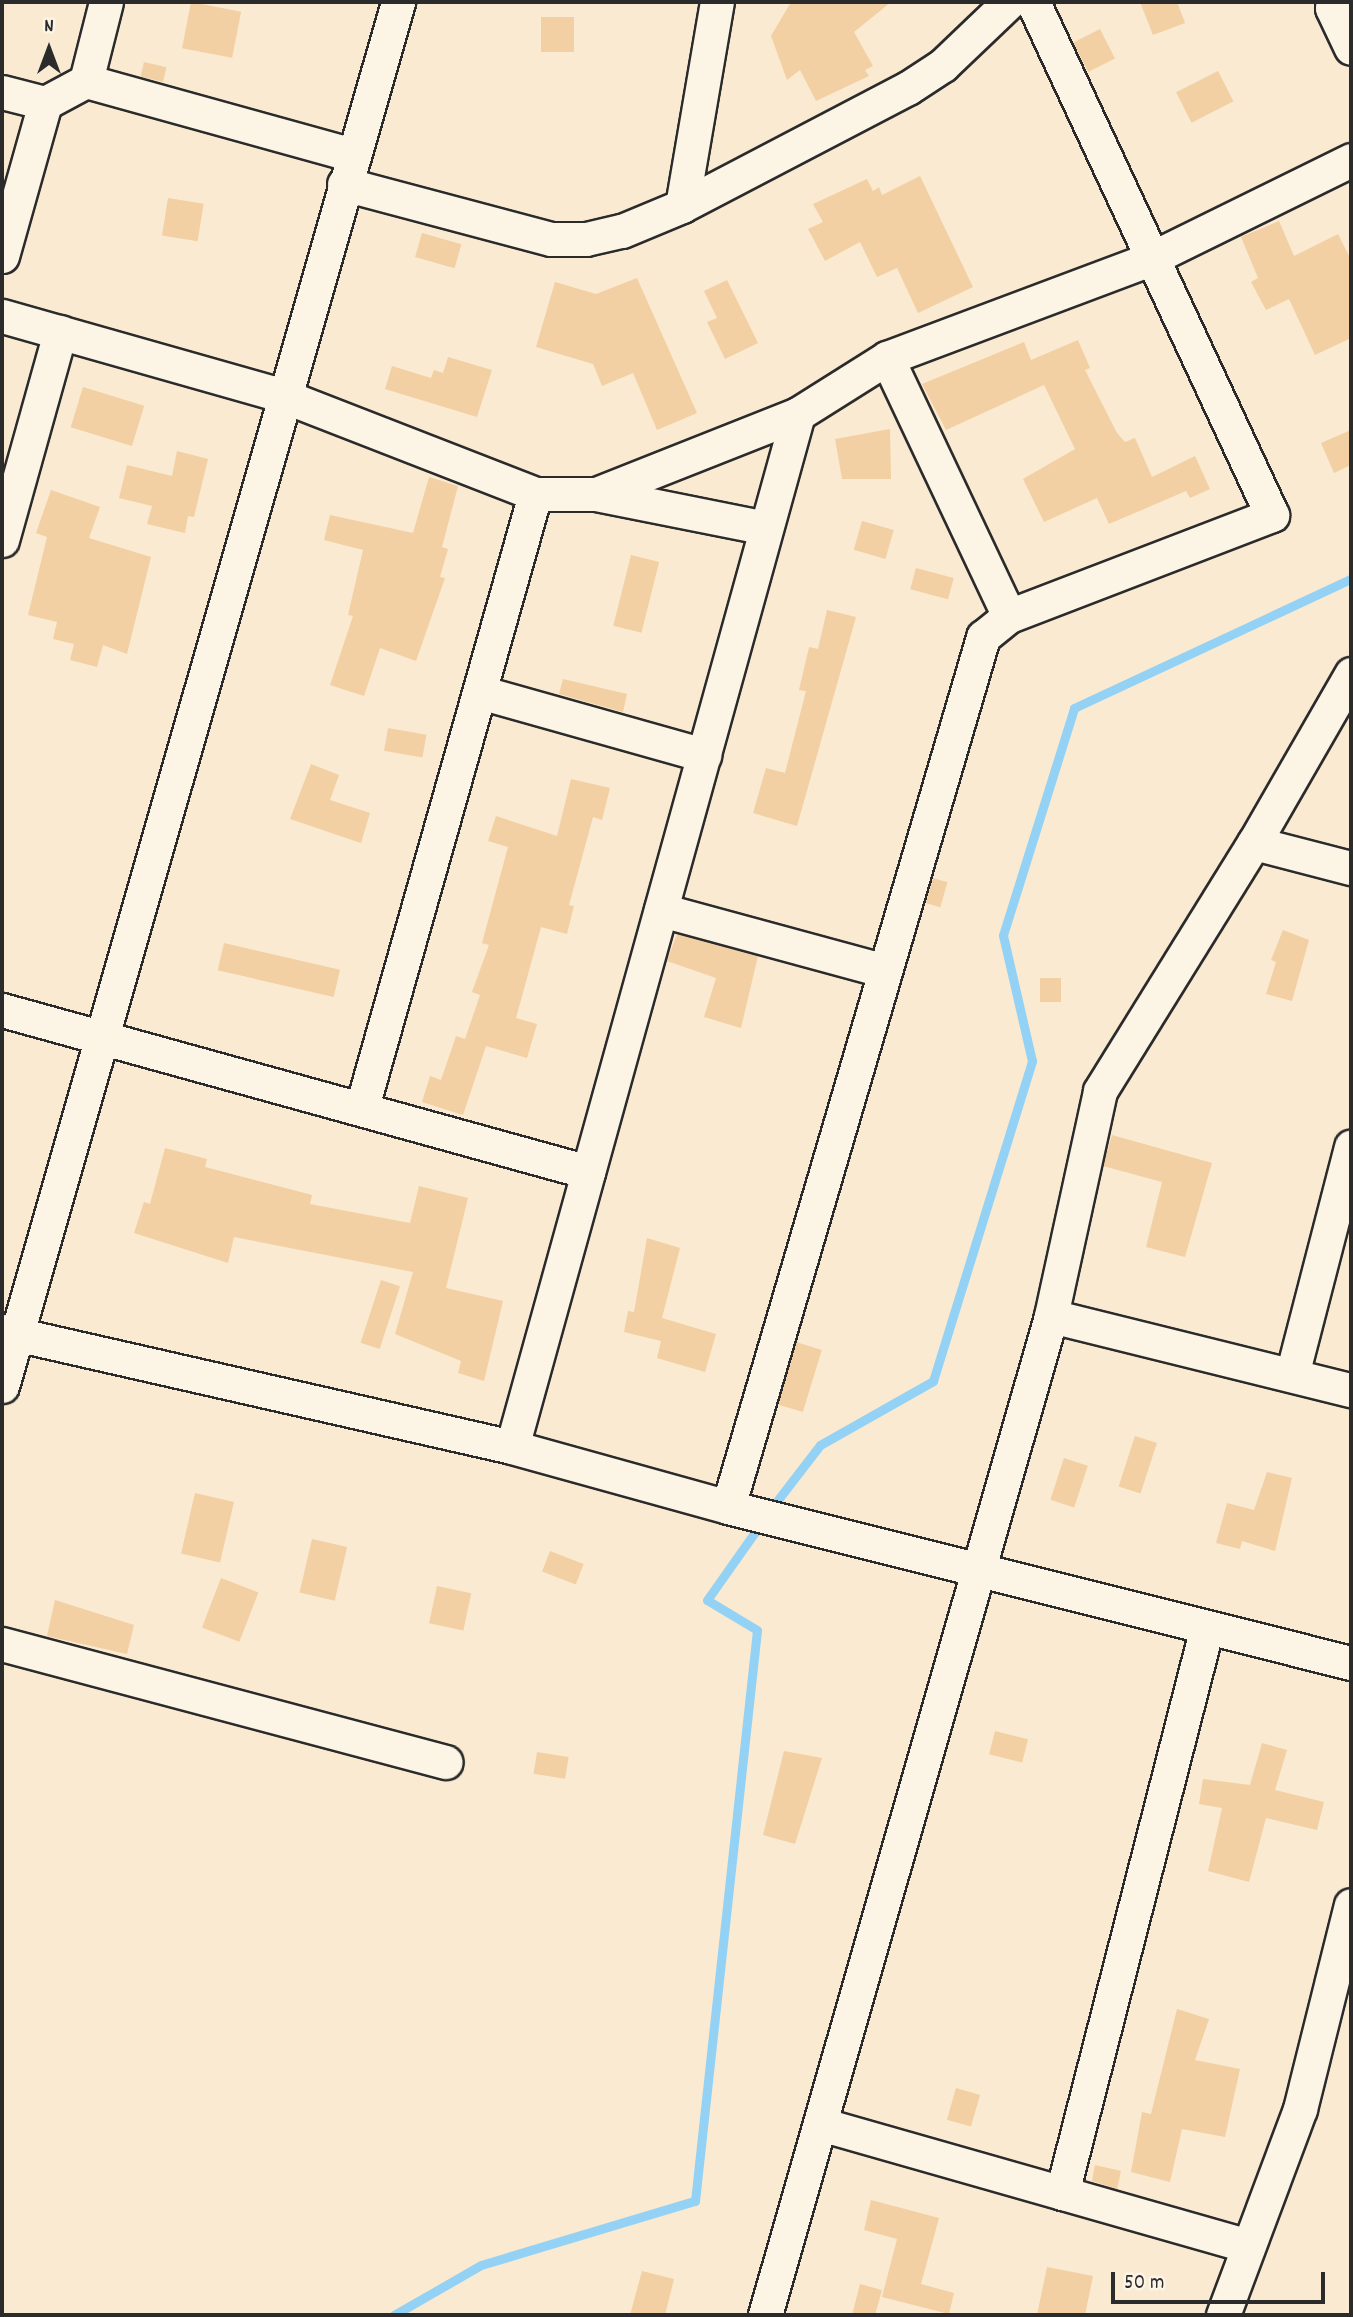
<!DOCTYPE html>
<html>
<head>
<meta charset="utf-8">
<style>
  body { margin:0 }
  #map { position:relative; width:1353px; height:2317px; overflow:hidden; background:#f9ead1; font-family:Dekko,sans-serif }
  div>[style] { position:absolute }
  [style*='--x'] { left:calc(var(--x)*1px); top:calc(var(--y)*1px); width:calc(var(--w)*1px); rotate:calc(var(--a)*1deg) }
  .stream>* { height:9px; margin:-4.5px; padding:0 4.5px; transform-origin:4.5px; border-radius:4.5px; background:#94d2f5 }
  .building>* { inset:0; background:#f2d0a3; transform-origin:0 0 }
  .roads { filter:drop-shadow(2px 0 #2b2b2b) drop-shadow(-2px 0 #2b2b2b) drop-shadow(0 2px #2b2b2b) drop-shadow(0 -2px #2b2b2b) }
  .street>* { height:33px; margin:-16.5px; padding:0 16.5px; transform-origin:16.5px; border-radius:16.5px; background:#fcf5e5 }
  span { translate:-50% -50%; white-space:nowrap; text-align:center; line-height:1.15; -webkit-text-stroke:7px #fcf5e5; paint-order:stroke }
  .frame { position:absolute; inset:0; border:4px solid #2b2b2b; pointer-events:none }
  .north { position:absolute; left:14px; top:14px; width:70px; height:70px; -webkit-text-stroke:5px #fcf5e5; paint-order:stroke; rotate:0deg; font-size:19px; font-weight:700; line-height:28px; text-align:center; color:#2b2b2b }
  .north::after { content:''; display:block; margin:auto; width:24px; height:32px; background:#2b2b2b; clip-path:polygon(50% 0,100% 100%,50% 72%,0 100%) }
  .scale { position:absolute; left:1111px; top:2272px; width:214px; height:32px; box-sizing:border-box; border:4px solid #2b2b2b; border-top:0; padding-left:9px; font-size:21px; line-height:24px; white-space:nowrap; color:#2b2b2b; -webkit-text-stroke:5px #fcf5e5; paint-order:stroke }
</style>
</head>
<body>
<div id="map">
  <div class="stream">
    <div style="--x:770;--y:1510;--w:82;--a:-52.4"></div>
    <div style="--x:820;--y:1445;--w:130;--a:-29.5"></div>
    <div style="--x:933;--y:1381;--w:335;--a:-72.8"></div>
    <div style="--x:1032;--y:1061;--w:129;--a:-103"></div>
    <div style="--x:1003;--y:935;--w:238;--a:-72.6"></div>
    <div style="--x:1074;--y:708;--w:306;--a:-25"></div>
    <div style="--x:394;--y:2315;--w:100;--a:-29.9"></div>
    <div style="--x:481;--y:2265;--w:223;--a:-16.7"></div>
    <div style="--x:695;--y:2201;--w:574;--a:-83.8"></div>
    <div style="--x:757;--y:1630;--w:58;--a:-149"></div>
    <div style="--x:707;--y:1600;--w:95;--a:-54.8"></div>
  </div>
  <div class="building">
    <div style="left:191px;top:2px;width:51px;height:47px;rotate:11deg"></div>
    <div style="clip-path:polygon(791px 2px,891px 2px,854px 32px,873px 66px,865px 70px,869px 76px,816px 101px,800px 70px,787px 80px,771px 36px)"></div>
    <div style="clip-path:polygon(1140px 2px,1177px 2px,1185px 23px,1153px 35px)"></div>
    <div style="left:541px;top:17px;width:33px;height:35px"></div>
    <div style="left:1100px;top:29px;width:33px;height:30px;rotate:63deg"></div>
    <div style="left:144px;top:62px;width:23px;height:15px;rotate:13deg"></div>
    <div style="left:1218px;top:71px;width:34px;height:47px;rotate:63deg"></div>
    <div style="clip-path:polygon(920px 176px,973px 287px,918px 313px,897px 268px,877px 277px,860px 242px,825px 261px,808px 229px,823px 222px,813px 204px,867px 179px,873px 191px,879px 187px,882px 195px)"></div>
    <div style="left:168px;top:198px;width:36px;height:38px;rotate:9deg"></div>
    <div style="clip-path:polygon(1279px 221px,1294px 256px,1338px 234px,1351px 260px,1351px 338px,1315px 355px,1289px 299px,1266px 310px,1251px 282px,1258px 278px,1241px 237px)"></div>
    <div style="left:422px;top:233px;width:41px;height:25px;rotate:16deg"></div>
    <div style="clip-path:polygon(637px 278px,697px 413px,657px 430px,633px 373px,602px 386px,593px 364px,536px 347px,555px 282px,596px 294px)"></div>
    <div style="clip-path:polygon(727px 280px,758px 343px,725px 359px,707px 322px,717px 318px,704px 291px)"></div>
    <div style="clip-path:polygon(1078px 340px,1090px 368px,1085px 370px,1117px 433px,1125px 442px,1135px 438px,1152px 477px,1195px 456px,1210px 489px,1190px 498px,1186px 491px,1109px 524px,1097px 498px,1044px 522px,1023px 479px,1075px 449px,1044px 385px,946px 430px,922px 384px,1024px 342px,1031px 360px)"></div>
    <div style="clip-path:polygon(448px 357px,492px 370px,477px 417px,385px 389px,392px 366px,431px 378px,434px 370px,443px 373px)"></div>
    <div style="left:83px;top:387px;width:64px;height:42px;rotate:17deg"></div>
    <div style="clip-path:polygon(890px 429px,891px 479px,842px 479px,835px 439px)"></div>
    <div style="clip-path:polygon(1351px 430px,1351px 465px,1334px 473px,1321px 443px)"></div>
    <div style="clip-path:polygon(177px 451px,208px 459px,194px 517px,188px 516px,185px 533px,147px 524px,152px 506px,119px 498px,127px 465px,172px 476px)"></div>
    <div style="clip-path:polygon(429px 477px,458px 486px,442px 547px,448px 549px,440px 577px,445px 578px,416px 661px,380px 648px,364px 696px,330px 685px,353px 616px,348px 615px,363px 550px,324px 540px,330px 515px,413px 533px)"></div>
    <div style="clip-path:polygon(51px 490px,100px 507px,89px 538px,151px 557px,127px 654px,103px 645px,97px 667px,70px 660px,74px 644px,53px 639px,57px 622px,28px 615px,47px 537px,36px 533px)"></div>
    <div style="left:862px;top:521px;width:33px;height:30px;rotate:16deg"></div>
    <div style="left:631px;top:555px;width:29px;height:73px;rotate:14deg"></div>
    <div style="left:916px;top:568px;width:39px;height:22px;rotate:15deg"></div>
    <div style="clip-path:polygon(827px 610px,856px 617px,797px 826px,753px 813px,766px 768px,785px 773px,806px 691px,799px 690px,809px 647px,818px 649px)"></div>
    <div style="clip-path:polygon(563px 679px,627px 694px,623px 712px,559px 694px)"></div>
    <div style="left:388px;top:728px;width:39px;height:23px;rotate:10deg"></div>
    <div style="clip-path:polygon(311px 764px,339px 775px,330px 800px,370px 813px,361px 843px,290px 819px)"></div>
    <div style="clip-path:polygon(571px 779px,610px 788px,602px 820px,593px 817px,569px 905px,574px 906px,567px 934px,541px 927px,516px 1018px,537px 1024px,527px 1058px,486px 1046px,463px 1115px,422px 1102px,430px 1076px,441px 1080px,456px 1036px,465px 1039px,480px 995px,472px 992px,489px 945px,482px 943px,508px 847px,488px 841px,496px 816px,557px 836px)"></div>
    <div style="left:933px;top:878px;width:15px;height:26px;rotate:16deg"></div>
    <div style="clip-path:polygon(1283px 930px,1309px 940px,1292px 1001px,1266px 994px,1276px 962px,1271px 960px)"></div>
    <div style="clip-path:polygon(677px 934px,758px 956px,741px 1028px,704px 1017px,716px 978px,667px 961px)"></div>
    <div style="left:224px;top:943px;width:119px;height:28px;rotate:13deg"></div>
    <div style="left:1040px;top:978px;width:21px;height:24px"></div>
    <div style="clip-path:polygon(1112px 1135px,1212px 1163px,1185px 1257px,1146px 1247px,1162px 1182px,1103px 1166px)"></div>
    <div style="clip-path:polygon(165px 1148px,207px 1159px,205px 1167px,312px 1195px,310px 1204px,410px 1223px,419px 1186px,468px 1198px,446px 1288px,503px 1301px,484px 1381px,458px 1373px,461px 1361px,395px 1334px,413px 1272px,234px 1237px,228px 1263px,134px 1233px,144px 1202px,150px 1204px)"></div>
    <div style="clip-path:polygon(647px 1238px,680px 1248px,662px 1318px,716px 1334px,705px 1372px,657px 1358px,661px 1341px,624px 1332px,628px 1311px,634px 1312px)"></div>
    <div style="left:381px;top:1280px;width:20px;height:66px;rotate:18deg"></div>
    <div style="left:796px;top:1342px;width:27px;height:65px;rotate:17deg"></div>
    <div style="left:1135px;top:1436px;width:23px;height:53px;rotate:18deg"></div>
    <div style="left:1064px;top:1458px;width:25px;height:44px;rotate:18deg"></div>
    <div style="clip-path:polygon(1267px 1472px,1292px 1478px,1275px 1551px,1242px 1541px,1240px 1549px,1216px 1543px,1227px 1503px,1254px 1510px)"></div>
    <div style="left:195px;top:1493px;width:40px;height:62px;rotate:13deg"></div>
    <div style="left:312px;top:1539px;width:36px;height:55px;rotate:13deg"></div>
    <div style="left:550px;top:1551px;width:36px;height:22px;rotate:21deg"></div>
    <div style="left:221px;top:1578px;width:40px;height:53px;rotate:21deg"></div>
    <div style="left:437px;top:1586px;width:35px;height:38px;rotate:12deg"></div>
    <div style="clip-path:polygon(55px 1600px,134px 1625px,127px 1654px,47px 1636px)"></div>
    <div style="left:995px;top:1731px;width:34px;height:24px;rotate:14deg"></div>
    <div style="clip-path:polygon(1262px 1743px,1287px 1750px,1275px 1790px,1324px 1802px,1317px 1830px,1266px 1818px,1249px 1882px,1208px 1871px,1222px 1808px,1199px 1804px,1203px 1779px,1250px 1785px)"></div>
    <div style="clip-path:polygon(784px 1751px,822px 1758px,795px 1844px,763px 1835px)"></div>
    <div style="left:537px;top:1752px;width:32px;height:22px;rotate:9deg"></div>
    <div style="clip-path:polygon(1177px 2009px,1209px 2019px,1195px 2060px,1240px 2069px,1225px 2137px,1182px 2129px,1170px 2182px,1131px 2172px,1142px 2112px,1151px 2114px)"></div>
    <div style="left:956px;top:2088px;width:25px;height:33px;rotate:16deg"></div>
    <div style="clip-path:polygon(1095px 2165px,1121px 2171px,1117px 2189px,1092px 2181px)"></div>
    <div style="clip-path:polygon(871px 2200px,939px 2218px,921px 2284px,954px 2293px,949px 2314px,882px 2297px,897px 2239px,864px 2230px)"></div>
    <div style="clip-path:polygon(1047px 2267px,1093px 2276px,1085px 2315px,1037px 2315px)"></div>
    <div style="clip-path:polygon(642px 2271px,674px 2279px,665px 2315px,630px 2315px)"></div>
    <div style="clip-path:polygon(860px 2284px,882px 2290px,875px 2315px,852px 2315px)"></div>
  </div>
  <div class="roads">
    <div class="street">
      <div style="--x:1336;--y:2;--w:7;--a:124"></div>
      <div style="--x:1332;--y:8;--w:44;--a:64.6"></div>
      <div style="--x:86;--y:81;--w:81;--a:-75.8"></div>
      <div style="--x:2;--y:92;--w:44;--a:14.3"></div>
      <div style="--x:45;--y:103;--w:47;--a:-28.2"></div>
      <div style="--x:86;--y:81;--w:276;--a:15.5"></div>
      <div style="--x:344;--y:184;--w:214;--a:14.9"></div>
      <div style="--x:551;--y:239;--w:35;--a:0"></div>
      <div style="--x:586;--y:239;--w:37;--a:-13"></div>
      <div style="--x:622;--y:231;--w:65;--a:-22.6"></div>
      <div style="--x:682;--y:206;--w:255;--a:-27.6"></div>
      <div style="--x:908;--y:88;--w:42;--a:-33.3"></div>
      <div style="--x:943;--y:65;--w:91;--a:-43.7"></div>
      <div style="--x:682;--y:206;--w:207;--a:-80.3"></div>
      <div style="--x:2;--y:256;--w:159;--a:-74.3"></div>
      <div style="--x:2;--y:316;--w:293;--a:15.8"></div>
      <div style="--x:284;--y:396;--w:269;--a:21.3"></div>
      <div style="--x:535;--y:494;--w:637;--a:105.76"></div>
      <div style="--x:887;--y:358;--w:285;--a:64.7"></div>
      <div style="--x:535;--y:494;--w:61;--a:0"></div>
      <div style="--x:596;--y:494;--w:173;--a:11.3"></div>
      <div style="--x:596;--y:494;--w:217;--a:-21.6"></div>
      <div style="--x:798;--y:414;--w:105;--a:-32.2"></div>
      <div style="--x:887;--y:358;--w:281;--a:-20.6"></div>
      <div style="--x:1150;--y:259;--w:224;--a:-26.2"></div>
      <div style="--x:2;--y:540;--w:216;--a:-74.4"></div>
      <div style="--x:480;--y:692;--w:233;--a:15.7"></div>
      <div style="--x:1254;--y:843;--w:100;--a:14.5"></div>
      <div style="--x:661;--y:910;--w:232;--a:15.2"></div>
      <div style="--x:2;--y:1010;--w:608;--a:15.45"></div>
      <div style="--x:1051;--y:1316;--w:309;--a:13.9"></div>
      <div style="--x:2;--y:1331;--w:523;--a:12.81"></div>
      <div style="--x:512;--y:1447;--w:224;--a:15.5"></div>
      <div style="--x:728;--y:1507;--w:642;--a:14.06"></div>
      <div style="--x:1292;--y:1375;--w:236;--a:-75.5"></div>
      <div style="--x:2;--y:1386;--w:1440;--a:-74.03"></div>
      <div style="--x:512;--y:1447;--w:1072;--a:-74.52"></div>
      <div style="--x:728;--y:1507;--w:907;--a:-73.66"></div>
      <div style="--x:983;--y:637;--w:33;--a:-39"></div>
      <div style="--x:1009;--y:616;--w:282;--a:-21"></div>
      <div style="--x:1272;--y:515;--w:566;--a:-114.98"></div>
      <div style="--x:2;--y:1644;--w:459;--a:14.9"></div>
      <div style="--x:820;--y:2124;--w:445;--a:15.9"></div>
      <div style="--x:1062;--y:2193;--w:584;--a:-75.63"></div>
      <div style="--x:765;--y:2315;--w:1039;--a:-74.02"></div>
      <div style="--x:1051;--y:1316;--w:230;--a:-77.7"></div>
      <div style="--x:1100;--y:1091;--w:292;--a:-58.2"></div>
      <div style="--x:1254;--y:843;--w:195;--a:-60.1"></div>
      <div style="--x:1223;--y:2315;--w:220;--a:-69.5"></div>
      <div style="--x:1300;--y:2109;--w:210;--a:-76"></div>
    </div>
  </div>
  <div class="frame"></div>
  <div class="north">N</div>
  <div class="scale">50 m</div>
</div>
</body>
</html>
